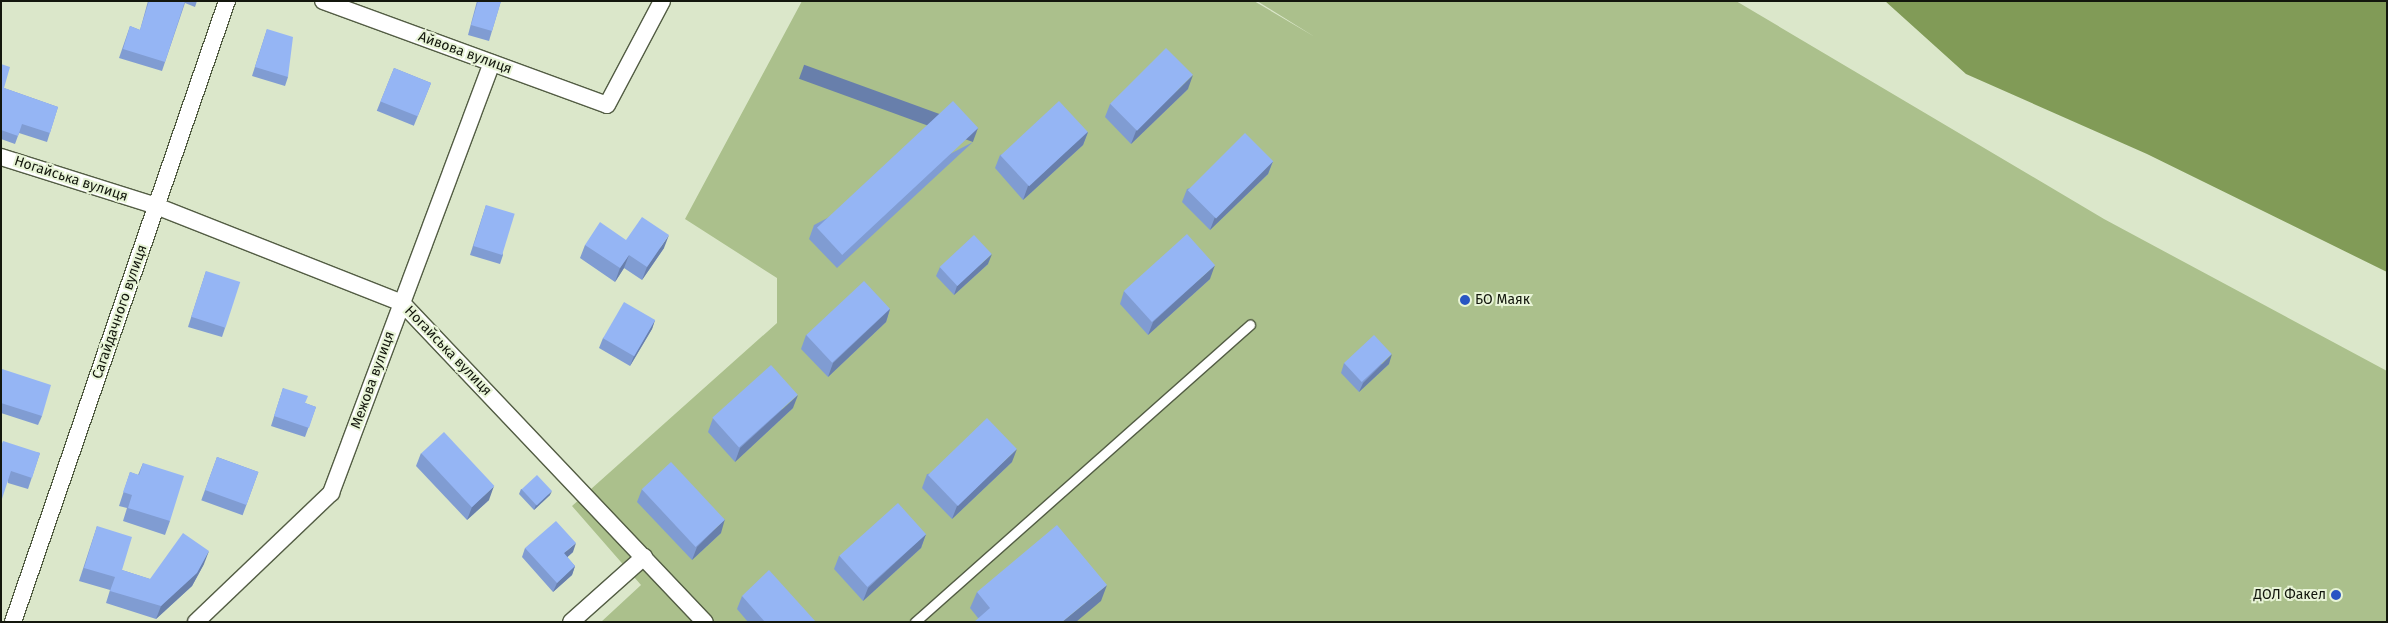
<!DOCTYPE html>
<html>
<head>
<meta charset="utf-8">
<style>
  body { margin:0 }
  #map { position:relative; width:2388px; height:623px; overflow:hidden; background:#dbe7ca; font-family:"Fira Sans",sans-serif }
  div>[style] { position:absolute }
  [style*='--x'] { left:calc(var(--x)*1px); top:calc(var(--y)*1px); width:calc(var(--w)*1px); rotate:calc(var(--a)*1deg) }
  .green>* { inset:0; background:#abc08c }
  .water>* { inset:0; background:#819b57 }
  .roads { filter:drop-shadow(1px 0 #535d44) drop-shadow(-1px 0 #535d44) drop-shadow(0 1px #535d44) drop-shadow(0 -1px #535d44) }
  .lane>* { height:9px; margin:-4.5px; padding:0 4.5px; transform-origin:4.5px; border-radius:4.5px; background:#fff }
  .street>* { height:16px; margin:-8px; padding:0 8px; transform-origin:8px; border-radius:8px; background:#fff }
  .wall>* { inset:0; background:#809cd2; transform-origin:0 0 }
  .shaded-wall>* { inset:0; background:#687fab; transform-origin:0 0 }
  .building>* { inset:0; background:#95b5f4; transform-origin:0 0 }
  .dots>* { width:14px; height:14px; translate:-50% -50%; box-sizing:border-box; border:2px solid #e8f4d7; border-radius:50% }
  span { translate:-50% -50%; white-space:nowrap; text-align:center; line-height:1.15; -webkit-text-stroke:4px #e8f4d7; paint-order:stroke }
  .street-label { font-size:14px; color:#13170d }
  .poi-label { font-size:14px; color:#13170d }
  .left { translate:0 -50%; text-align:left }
  .right { translate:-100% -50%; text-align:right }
  .frame { position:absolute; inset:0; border:2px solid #13170d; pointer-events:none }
</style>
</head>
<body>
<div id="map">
  <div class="green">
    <div style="clip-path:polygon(802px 1px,1254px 1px,1315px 37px,1257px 1px,1736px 1px,2104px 219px,2387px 371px,2387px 622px,601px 622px,641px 585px,572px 506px,777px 323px,777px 278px,685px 219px)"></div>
  </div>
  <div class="water">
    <div style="clip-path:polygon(1885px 1px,2387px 1px,2387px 272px,2147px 154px,1966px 74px)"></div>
  </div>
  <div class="roads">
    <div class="lane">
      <div style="--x:915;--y:622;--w:448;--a:-41.6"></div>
    </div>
    <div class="street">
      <div style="--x:323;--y:1;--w:302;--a:20.1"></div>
      <div style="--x:607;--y:105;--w:118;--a:-62.1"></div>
      <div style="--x:1;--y:157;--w:163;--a:17.5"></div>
      <div style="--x:156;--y:206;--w:264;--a:21.5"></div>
      <div style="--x:402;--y:303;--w:440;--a:46.5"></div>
      <div style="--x:13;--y:622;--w:657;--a:-70.99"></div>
      <div style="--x:196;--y:622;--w:187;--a:-43.7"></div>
      <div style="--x:331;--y:493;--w:459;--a:-69.5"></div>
      <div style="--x:571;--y:622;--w:98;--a:-41.7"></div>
    </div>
  </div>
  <div class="wall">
    <div style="clip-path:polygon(148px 1px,197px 1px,195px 7px,185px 3px,162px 71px,119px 58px,130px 26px,140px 30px)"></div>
    <div style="clip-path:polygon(477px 1px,501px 1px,489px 41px,468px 35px)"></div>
    <div style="clip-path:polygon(267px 29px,288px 77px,285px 86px,252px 76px)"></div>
    <div style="clip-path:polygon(1px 64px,4px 88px,58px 107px,47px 142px,19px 133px,15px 144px,1px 139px)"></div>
    <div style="left:394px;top:68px;width:40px;height:46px;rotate:22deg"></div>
    <div style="clip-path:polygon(1188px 89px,1131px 144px,1105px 117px,1110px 104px)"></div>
    <div style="clip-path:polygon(1088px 132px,1083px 145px,1023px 200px,995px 168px,1000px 155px)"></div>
    <div style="clip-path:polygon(973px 142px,837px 268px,809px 239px,814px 225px)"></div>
    <div style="clip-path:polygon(1273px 161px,1268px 174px,1210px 230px,1182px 202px,1187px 189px)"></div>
    <div style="clip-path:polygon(486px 205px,503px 255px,500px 264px,470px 255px)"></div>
    <div style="clip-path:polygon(626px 240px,664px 248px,642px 280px,624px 268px,615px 282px,580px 258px,585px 245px)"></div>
    <div style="clip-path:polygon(988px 264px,954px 295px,936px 276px,940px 267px)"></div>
    <div style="clip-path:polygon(206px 271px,225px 328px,222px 337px,188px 327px)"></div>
    <div style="clip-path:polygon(1210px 279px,1148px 335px,1120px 304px,1124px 291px)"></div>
    <div style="clip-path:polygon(890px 309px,886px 322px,828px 377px,801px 349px,806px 335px)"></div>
    <div style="clip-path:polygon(655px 320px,652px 329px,630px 366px,599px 348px,603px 338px)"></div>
    <div style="clip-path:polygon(1344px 363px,1389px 364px,1359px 392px,1341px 373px)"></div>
    <div style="clip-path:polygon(1px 371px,42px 416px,38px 425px,1px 413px)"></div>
    <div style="clip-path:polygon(283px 388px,305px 403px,316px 407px,305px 437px,271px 426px)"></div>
    <div style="clip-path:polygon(793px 408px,735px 462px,708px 432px,713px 418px)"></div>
    <div style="clip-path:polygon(1px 445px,40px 453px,28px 489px,8px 483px)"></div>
    <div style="clip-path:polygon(421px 453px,489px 500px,467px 520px,416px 466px)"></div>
    <div style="left:217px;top:457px;width:44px;height:46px;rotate:20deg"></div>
    <div style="clip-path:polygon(1012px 462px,952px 519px,922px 488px,927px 474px)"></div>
    <div style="clip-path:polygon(143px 463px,170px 521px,165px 535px,123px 521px,127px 508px,119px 506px,130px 472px,138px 475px)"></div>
    <div style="clip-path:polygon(521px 489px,550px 495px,534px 510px,519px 494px)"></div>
    <div style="clip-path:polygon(642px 489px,721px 533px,692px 560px,637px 502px)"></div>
    <div style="clip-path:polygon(97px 526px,122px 570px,150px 579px,204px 564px,192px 586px,156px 619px,106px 603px,110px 590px,79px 581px)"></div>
    <div style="clip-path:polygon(926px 534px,921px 548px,863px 601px,834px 569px,839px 556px)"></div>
    <div style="clip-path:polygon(525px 548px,573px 552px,567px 557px,575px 566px,572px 575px,553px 592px,522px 557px)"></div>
    <div style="clip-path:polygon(977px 592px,1101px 601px,978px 618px,970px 608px)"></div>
    <div style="clip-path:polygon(742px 596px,816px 622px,748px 622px,737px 609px)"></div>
  </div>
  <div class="shaded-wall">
    <div style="clip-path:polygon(1193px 75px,1188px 89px,1131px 144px,1136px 131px)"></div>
    <div style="left:978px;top:128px;width:15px;height:185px;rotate:110deg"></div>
    <div style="clip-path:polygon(1088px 132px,1083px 145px,1023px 200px,1028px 186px)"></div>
    <div style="clip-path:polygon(1273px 161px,1268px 174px,1210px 230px,1215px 217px)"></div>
    <div style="clip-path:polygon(669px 235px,664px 248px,642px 280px,647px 267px)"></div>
    <div style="clip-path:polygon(992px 254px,988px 264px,954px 295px,957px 286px)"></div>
    <div style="clip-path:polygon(629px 255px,624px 268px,615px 282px,620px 268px)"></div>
    <div style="clip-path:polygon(1215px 265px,1210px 279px,1148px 335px,1153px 322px)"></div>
    <div style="clip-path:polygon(890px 309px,886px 322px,828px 377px,833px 363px)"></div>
    <div style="clip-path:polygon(655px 320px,652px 329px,630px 366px,634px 356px)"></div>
    <div style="clip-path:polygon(1392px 354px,1389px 364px,1359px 392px,1363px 383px)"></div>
    <div style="clip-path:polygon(798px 395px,793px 408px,735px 462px,740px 448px)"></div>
    <div style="clip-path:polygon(1017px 449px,1012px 462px,952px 519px,957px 506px)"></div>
    <div style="clip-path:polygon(494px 486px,489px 500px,467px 520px,472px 507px)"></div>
    <div style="clip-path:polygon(552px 491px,550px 495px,534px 510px,536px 505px)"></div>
    <div style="clip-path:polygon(725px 519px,721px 533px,692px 560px,697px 547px)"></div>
    <div style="clip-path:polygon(926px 534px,921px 548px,863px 601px,868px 588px)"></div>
    <div style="clip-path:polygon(576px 543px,573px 552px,561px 563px,564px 553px)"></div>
    <div style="clip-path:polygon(209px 551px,204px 564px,192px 586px,156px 619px,161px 606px)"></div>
    <div style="clip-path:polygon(575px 566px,572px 575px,553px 592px,557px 583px)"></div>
    <div style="clip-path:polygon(1107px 585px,1101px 601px,1076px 622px,1062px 622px)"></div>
  </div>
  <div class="building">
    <div style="clip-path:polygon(149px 1px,185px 1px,165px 62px,123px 49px,130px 26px,140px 30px)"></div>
    <div style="clip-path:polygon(478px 1px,501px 1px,492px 31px,471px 25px)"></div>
    <div style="clip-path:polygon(267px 29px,293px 37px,288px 77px,255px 67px)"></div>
    <div style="left:1166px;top:48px;width:38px;height:79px;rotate:45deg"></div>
    <div style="clip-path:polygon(1px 64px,10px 67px,4px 88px,58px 107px,50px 133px,22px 124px,18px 136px,1px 130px)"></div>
    <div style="left:394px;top:68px;width:40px;height:36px;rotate:22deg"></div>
    <div style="left:953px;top:101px;width:37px;height:186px;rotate:47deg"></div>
    <div style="left:1059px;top:101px;width:42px;height:80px;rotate:47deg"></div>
    <div style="left:1245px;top:133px;width:40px;height:81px;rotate:45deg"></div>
    <div style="left:486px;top:205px;width:30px;height:43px;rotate:17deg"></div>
    <div style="clip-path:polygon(642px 217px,669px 235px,647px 267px,629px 255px,620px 268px,585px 245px,600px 222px,626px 240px)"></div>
    <div style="left:1187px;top:234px;width:42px;height:85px;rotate:48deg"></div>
    <div style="left:974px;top:235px;width:26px;height:47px;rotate:47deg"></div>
    <div style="left:206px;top:271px;width:36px;height:48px;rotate:18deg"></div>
    <div style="left:864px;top:281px;width:38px;height:79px;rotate:47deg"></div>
    <div style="left:624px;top:302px;width:36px;height:42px;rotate:30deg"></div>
    <div style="left:1374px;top:335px;width:26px;height:41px;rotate:47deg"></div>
    <div style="left:771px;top:365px;width:40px;height:79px;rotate:48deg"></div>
    <div style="clip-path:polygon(2px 369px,51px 385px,42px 416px,1px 403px)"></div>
    <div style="clip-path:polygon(283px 388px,308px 396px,305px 403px,316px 407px,309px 428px,274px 416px)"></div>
    <div style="left:987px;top:418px;width:43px;height:82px;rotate:46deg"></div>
    <div style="left:444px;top:432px;width:74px;height:31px;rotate:47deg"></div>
    <div style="clip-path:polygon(3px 441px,40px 453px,32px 478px,11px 471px,1px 502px,1px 446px)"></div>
    <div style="left:217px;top:457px;width:44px;height:35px;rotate:20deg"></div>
    <div style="left:671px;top:462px;width:79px;height:40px;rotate:47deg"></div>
    <div style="clip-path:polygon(143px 463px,184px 476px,170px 521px,128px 508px,132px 495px,123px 492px,130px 472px,139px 475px)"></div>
    <div style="left:537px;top:475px;width:22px;height:21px;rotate:47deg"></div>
    <div style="left:898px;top:503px;width:42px;height:79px;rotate:48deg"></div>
    <div style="clip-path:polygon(556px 521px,576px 543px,564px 553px,575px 566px,557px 583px,525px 548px)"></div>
    <div style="clip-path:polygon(1057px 525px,1107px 585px,1062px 622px,974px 622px,990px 608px,977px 592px)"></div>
    <div style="clip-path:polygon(97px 526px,132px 537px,122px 570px,150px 579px,183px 533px,209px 551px,197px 573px,161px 606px,110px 591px,115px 577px,84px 568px)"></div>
    <div style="clip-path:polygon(769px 570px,816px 622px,765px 622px,742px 596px)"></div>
  </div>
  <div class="dots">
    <div style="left:1465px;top:300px;background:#2855c3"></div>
    <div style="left:2336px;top:595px;background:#2855c3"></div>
  </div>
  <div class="street-label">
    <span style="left:465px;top:53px;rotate:20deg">Айвова вулиця</span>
    <span style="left:71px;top:179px;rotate:18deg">Ногайська вулиця</span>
    <span style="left:120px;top:312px;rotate:-71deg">Сагайдачного вулиця</span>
    <span style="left:448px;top:351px;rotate:46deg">Ногайська вулиця</span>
    <span style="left:373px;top:380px;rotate:-70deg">Межова вулиця</span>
  </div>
  <div class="poi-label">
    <span class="left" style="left:1475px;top:300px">БО Маяк</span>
    <span class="right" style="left:2326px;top:595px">ДОЛ Факел</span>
  </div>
  <div class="frame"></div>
</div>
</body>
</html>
